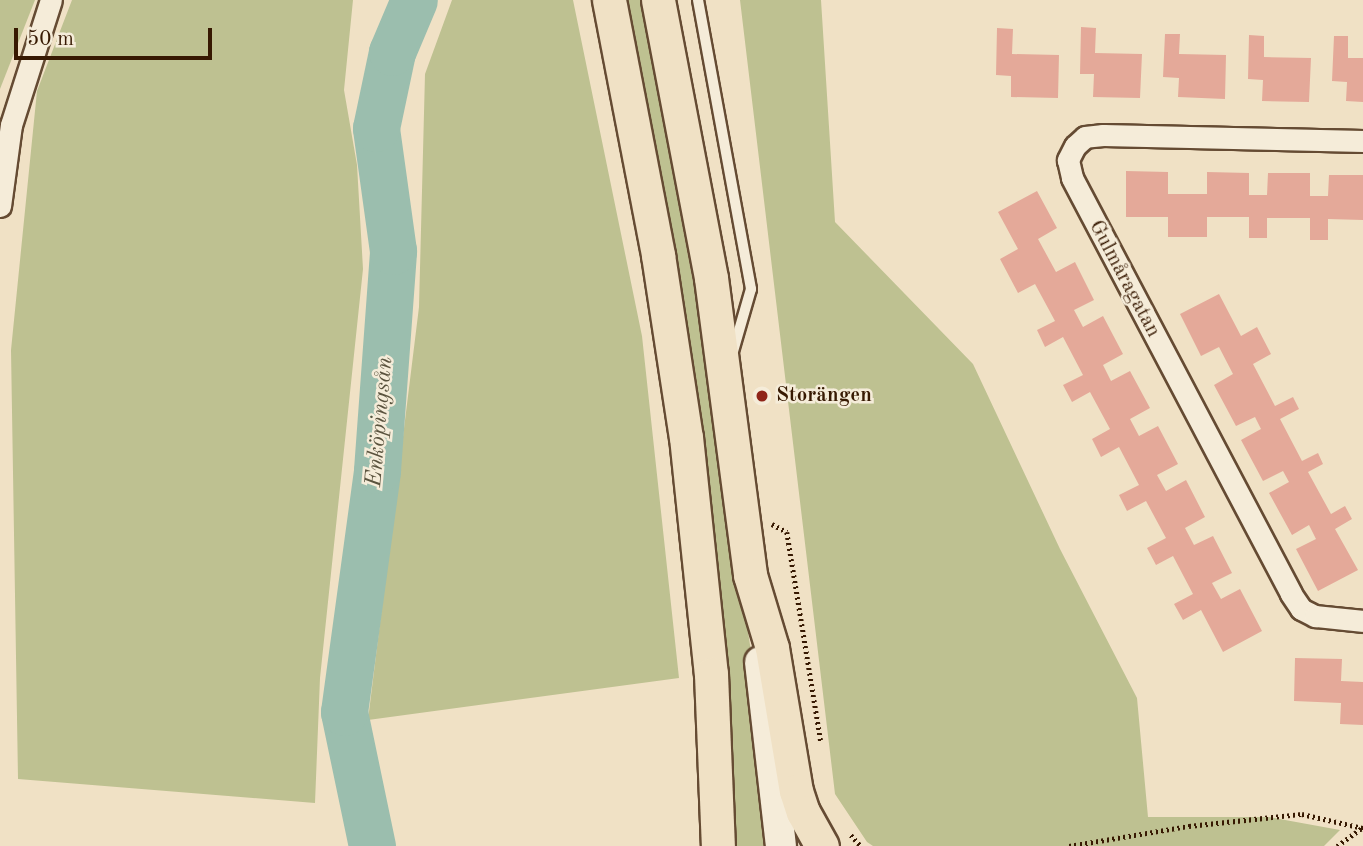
<!DOCTYPE html>
<html>
<head>
<meta charset="utf-8">
<style>
  body { margin:0 }
  #map { position:relative; width:1363px; height:846px; overflow:hidden; background:#f0e1c5; font-family:"Old Standard TT",serif }
  div>[style] { position:absolute }
  [style*='--x'] { left:calc(var(--x)*1px); top:calc(var(--y)*1px); width:calc(var(--w)*1px); rotate:calc(var(--a)*1deg) }
  .green>* { inset:0; background:#bec191 }
  .river>* { height:47px; margin:-23.5px; padding:0 23.5px; transform-origin:23.5px; border-radius:23.5px; background:#9bbeae }
  .building>* { inset:0; background:#e4a999 }
  .path>* { height:4.5px; margin-top:-2.25px; transform-origin:0; background:repeating-linear-gradient(90deg,#371902 0 2px,transparent 0 5.5px) }
  .roads { filter:drop-shadow(2px 0 #654b33) drop-shadow(-2px 0 #654b33) drop-shadow(0 2px #654b33) drop-shadow(0 -2px #654b33) }
  .lane>* { height:10px; margin:-5px; padding:0 5px; transform-origin:5px; border-radius:5px; background:#f5ecd9 }
  .street>* { height:21px; margin:-10.5px; padding:0 10.5px; transform-origin:10.5px; border-radius:10.5px; background:#f5ecd9 }
  .secondary>* { height:30px; margin:-15px; padding:0 15px; transform-origin:15px; border-radius:15px; background:#f5ecd9 }
  .primary>* { height:33px; margin:-16.5px; padding:0 16.5px; transform-origin:16.5px; border-radius:16.5px; background:#f0e1c5 }
  .dots>* { width:19px; height:19px; translate:-50% -50%; box-sizing:border-box; border:4px solid #f5ecd9; border-radius:50% }
  span { translate:-50% -50%; white-space:nowrap; text-align:center; line-height:1.15; -webkit-text-stroke:5px #f5ecd9; paint-order:stroke }
  .street-label { font-size:21px; color:#371902 }
  .poi-label { font-size:21px; color:#371902; font-weight:700 }
  .left { translate:0 -50%; text-align:left }
  .water-label { font-size:23px; color:#5a533e; font-style:italic }
  .scale { position:absolute; left:14px; top:28px; width:198px; height:32px; box-sizing:border-box; border:4px solid #371902; border-top:0; padding-left:9px; font-size:21px; line-height:24px; white-space:nowrap; color:#371902; -webkit-text-stroke:5px #f5ecd9; paint-order:stroke }
</style>
</head>
<body>
<div id="map">
  <div class="green">
    <div style="clip-path:polygon(0 0,35px 0,0 89px)"></div>
    <div style="clip-path:polygon(72px 0,353px 0,344px 90px,357px 165px,363px 269px,320px 678px,315px 803px,18px 779px,11px 350px,37px 91px)"></div>
    <div style="clip-path:polygon(452px 0,573px 0,642px 336px,679px 678px,368px 720px,419px 307px,425px 74px)"></div>
    <div style="clip-path:polygon(625px 0,640px 0,701px 324px,763px 730px,770px 846px,734px 846px,722px 631px,708px 481px,689px 337px)"></div>
    <div style="clip-path:polygon(740px 0,821px 0,835px 222px,973px 364px,1060px 549px,1137px 698px,1148px 817px,1269px 817px,1340px 830px,1324px 846px,873px 846px,867px 842px,835px 794px)"></div>
  </div>
  <div class="river">
    <div style="--x:372;--y:846;--w:137;--a:-101.8"></div>
    <div style="--x:344;--y:712;--w:244;--a:-82.2"></div>
    <div style="--x:377;--y:470;--w:220;--a:-85.8"></div>
    <div style="--x:393;--y:251;--w:124;--a:-97.9"></div>
    <div style="--x:376;--y:128;--w:78;--a:-78.1"></div>
    <div style="--x:392;--y:52;--w:56;--a:-67.1"></div>
  </div>
  <div class="building">
    <div style="clip-path:polygon(1081px 27px,1096px 28px,1095px 53px,1142px 54px,1140px 98px,1093px 97px,1094px 74px,1080px 74px)"></div>
    <div style="clip-path:polygon(997px 28px,1013px 29px,1012px 54px,1059px 55px,1058px 98px,1011px 97px,1011px 76px,996px 75px)"></div>
    <div style="clip-path:polygon(1165px 34px,1180px 34px,1179px 54px,1226px 55px,1225px 99px,1178px 97px,1179px 78px,1163px 77px)"></div>
    <div style="clip-path:polygon(1249px 35px,1264px 36px,1264px 57px,1311px 58px,1309px 102px,1262px 101px,1263px 80px,1248px 79px)"></div>
    <div style="clip-path:polygon(1334px 36px,1348px 36px,1348px 58px,1363px 58px,1363px 102px,1346px 101px,1347px 82px,1332px 81px)"></div>
    <div style="clip-path:polygon(1126px 171px,1168px 172px,1168px 194px,1207px 194px,1207px 172px,1249px 173px,1249px 195px,1267px 195px,1268px 173px,1310px 173px,1310px 196px,1328px 196px,1329px 175px,1363px 175px,1363px 220px,1328px 219px,1328px 240px,1310px 240px,1310px 218px,1267px 218px,1267px 238px,1249px 238px,1249px 217px,1207px 217px,1207px 237px,1168px 237px,1168px 217px,1126px 217px)"></div>
    <div style="clip-path:polygon(1037px 191px,1057px 228px,1038px 239px,1056px 272px,1075px 262px,1094px 300px,1074px 310px,1083px 327px,1103px 316px,1123px 354px,1103px 365px,1111px 381px,1130px 371px,1150px 408px,1130px 419px,1139px 436px,1158px 426px,1178px 464px,1157px 475px,1166px 491px,1186px 480px,1205px 517px,1185px 528px,1194px 545px,1213px 536px,1232px 573px,1212px 583px,1221px 599px,1240px 589px,1262px 631px,1223px 652px,1201px 610px,1183px 620px,1174px 604px,1193px 594px,1173px 556px,1156px 565px,1147px 548px,1166px 538px,1146px 501px,1127px 511px,1119px 495px,1139px 485px,1119px 447px,1101px 457px,1092px 439px,1110px 429px,1090px 392px,1072px 402px,1063px 385px,1083px 375px,1063px 337px,1045px 347px,1037px 330px,1055px 321px,1035px 284px,1018px 293px,1000px 259px,1018px 249px,998px 212px)"></div>
    <div style="clip-path:polygon(1219px 294px,1241px 336px,1257px 327px,1271px 354px,1253px 364px,1275px 406px,1293px 397px,1299px 409px,1280px 419px,1302px 461px,1318px 453px,1323px 464px,1308px 472px,1331px 514px,1345px 506px,1352px 519px,1335px 529px,1358px 570px,1318px 591px,1296px 549px,1316px 539px,1309px 525px,1292px 535px,1269px 493px,1289px 482px,1283px 471px,1263px 481px,1241px 440px,1261px 429px,1255px 417px,1236px 426px,1214px 385px,1233px 374px,1219px 347px,1201px 356px,1180px 314px)"></div>
    <div style="clip-path:polygon(1295px 658px,1342px 659px,1341px 681px,1363px 682px,1363px 725px,1340px 724px,1341px 703px,1294px 701px)"></div>
  </div>
  <div class="path">
    <div style="--x:772;--y:524;--w:17;--a:28"></div>
    <div style="--x:787;--y:532;--w:213;--a:80.8"></div>
    <div style="--x:851;--y:835;--w:15;--a:48"></div>
    <div style="--x:1069;--y:846;--w:122;--a:-9.5"></div>
    <div style="--x:1189;--y:826;--w:114;--a:-6.1"></div>
    <div style="--x:1302;--y:814;--w:63;--a:12.9"></div>
    <div style="--x:1337;--y:846;--w:31;--a:-36"></div>
  </div>
  <div class="roads">
    <div class="lane">
      <div style="--x:698;--y:0;--w:294;--a:79.6"></div>
      <div style="--x:751;--y:289;--w:69;--a:106.1"></div>
    </div>
    <div class="street">
      <div style="--x:1363;--y:141;--w:260;--a:-178.7"></div>
      <div style="--x:1103;--y:135;--w:18;--a:174"></div>
      <div style="--x:1085;--y:137;--w:13;--a:138"></div>
      <div style="--x:1075;--y:146;--w:16;--a:117"></div>
      <div style="--x:1068;--y:160;--w:18;--a:77"></div>
      <div style="--x:1072;--y:178;--w:470;--a:62.2"></div>
      <div style="--x:1291;--y:594;--w:18;--a:56"></div>
      <div style="--x:1301;--y:609;--w:16;--a:27"></div>
      <div style="--x:1315;--y:616;--w:48;--a:5.9"></div>
      <div style="--x:0;--y:206;--w:82;--a:-82.3"></div>
      <div style="--x:11;--y:125;--w:131;--a:-72.3"></div>
    </div>
    <div class="secondary">
      <div style="--x:760;--y:662;--w:185;--a:83.5"></div>
    </div>
    <div class="primary">
      <div style="--x:609;--y:0;--w:260;--a:79.1"></div>
      <div style="--x:658;--y:255;--w:184;--a:81.3"></div>
      <div style="--x:686;--y:437;--w:238;--a:84"></div>
      <div style="--x:711;--y:674;--w:172;--a:87.7"></div>
      <div style="--x:658;--y:0;--w:283;--a:79.2"></div>
      <div style="--x:711;--y:278;--w:300;--a:82.5"></div>
      <div style="--x:750;--y:575;--w:76;--a:73.2"></div>
      <div style="--x:772;--y:648;--w:145;--a:80.5"></div>
      <div style="--x:796;--y:791;--w:22;--a:72"></div>
      <div style="--x:803;--y:812;--w:39;--a:61"></div>
    </div>
  </div>
  <div class="dots">
    <div style="left:762px;top:396px;background:#8f2418"></div>
  </div>
  <div class="street-label">
    <span style="left:1124px;top:279px;rotate:62deg">Gulmåragatan</span>
  </div>
  <div class="poi-label">
    <span class="left" style="left:776px;top:396px">Storängen</span>
  </div>
  <div class="water-label">
    <span style="left:380px;top:422px;rotate:-85deg">Enköpingsån</span>
  </div>
  <div class="scale">50 m</div>
</div>
</body>
</html>
